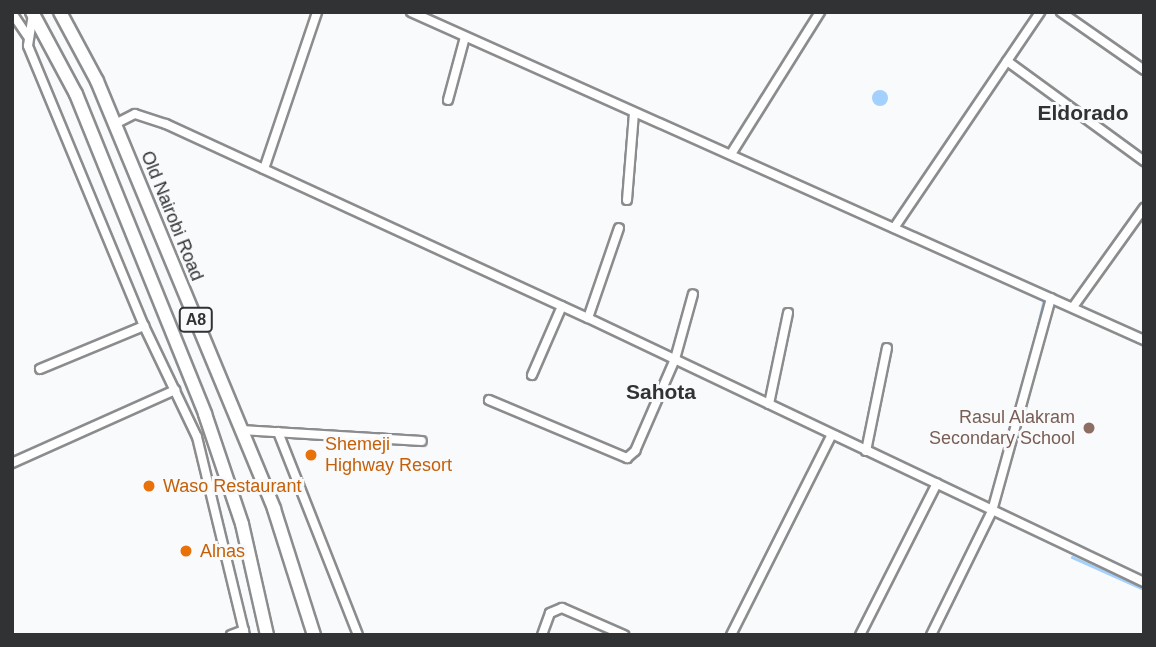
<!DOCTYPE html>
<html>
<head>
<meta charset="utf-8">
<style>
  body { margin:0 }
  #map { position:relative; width:1156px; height:647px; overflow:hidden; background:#f9fafc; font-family:Arial,sans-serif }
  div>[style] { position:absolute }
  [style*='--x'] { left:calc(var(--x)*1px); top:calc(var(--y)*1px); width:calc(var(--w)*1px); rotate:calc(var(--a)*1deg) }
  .water>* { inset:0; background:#a3d0fd }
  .round { border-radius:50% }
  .stream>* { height:2.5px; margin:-1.25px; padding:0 1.25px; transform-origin:1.25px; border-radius:1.25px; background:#a3d0fd }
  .roads { filter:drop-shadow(2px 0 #8b8c8e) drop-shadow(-2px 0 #8b8c8e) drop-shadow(0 2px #8b8c8e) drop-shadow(0 -2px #8b8c8e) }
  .minor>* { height:8px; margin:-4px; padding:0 4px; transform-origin:4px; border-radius:4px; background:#fff }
  .highway>* { height:12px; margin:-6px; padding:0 6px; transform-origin:6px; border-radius:6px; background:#fff }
  .dots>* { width:19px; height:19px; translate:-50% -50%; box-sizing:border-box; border:4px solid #f9fafc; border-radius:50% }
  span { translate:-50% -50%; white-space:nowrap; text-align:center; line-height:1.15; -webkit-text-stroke:6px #f9fafc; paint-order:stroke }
  .shield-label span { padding:2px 5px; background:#f9fafc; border:2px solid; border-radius:5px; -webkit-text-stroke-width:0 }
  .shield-label { font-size:16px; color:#313233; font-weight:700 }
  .street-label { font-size:18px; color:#313233 }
  .education-label { font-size:18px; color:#785e54 }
  .right { translate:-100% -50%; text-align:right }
  .food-label { font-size:18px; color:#c56008 }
  .left { translate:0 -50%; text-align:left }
  .quarter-label { font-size:21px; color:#313233; font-weight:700 }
  .frame { position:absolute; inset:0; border:14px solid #313233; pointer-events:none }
</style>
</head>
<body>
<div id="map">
  <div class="water">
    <div class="round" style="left:872px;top:90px;width:16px;height:16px"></div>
  </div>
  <div class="stream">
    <div style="--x:1096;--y:323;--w:52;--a:23.6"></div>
    <div style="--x:1035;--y:338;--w:39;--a:-77"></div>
    <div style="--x:1072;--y:557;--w:79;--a:24"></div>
  </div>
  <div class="roads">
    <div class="minor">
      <div style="--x:411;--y:12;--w:803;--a:24.11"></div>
      <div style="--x:1061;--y:12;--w:101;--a:34.9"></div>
      <div style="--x:12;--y:13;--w:29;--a:56"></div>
      <div style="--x:33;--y:14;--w:32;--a:99"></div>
      <div style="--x:28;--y:46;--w:303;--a:67.5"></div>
      <div style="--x:144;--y:326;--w:123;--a:64.5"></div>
      <div style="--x:197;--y:437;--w:204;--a:76.4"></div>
      <div style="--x:1007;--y:61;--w:170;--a:36.1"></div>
      <div style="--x:448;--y:100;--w:65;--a:-74.9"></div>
      <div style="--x:115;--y:124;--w:22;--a:-27"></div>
      <div style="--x:135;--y:114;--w:33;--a:18"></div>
      <div style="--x:166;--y:124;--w:464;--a:24.7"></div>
      <div style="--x:588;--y:318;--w:615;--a:25.4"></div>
      <div style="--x:731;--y:154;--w:168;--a:-57.9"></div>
      <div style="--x:264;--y:169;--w:166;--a:-71.3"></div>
      <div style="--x:627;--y:200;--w:87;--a:-85.4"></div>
      <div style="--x:894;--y:228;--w:261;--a:-55.9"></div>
      <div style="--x:1073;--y:307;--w:122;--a:-54.4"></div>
      <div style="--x:588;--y:318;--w:95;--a:-71"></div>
      <div style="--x:40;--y:369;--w:113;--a:-22.5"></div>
      <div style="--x:532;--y:375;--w:75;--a:-66.5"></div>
      <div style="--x:489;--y:400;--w:150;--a:22.8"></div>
      <div style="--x:627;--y:458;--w:11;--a:-41"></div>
      <div style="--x:635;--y:451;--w:100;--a:-66.5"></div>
      <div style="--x:675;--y:359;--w:67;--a:-74.5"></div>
      <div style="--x:769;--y:404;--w:93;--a:-78.2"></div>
      <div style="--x:241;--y:430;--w:181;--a:3.5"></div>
      <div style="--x:278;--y:432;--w:218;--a:68.5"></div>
      <div style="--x:866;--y:451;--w:105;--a:-78.5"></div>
      <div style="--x:12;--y:463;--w:179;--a:-24.1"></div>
      <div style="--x:231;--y:635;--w:14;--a:-21"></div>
      <div style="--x:542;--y:635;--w:23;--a:-70"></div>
      <div style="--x:550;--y:613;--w:13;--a:-23"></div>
      <div style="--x:562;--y:608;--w:68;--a:23.5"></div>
      <div style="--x:731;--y:635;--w:223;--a:-63.3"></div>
      <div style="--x:860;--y:635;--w:170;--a:-63.1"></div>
      <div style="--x:931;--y:635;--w:138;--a:-63.8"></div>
      <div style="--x:992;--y:511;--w:221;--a:-74.5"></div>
    </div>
    <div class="highway">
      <div style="--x:32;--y:12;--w:93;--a:61.8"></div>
      <div style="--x:76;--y:94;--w:345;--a:68"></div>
      <div style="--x:205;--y:414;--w:116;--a:71.4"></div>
      <div style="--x:242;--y:524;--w:114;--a:77.3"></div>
      <div style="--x:60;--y:12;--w:78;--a:61.8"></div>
      <div style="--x:97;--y:81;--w:463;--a:67.5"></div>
      <div style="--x:274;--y:509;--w:132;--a:72.4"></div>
    </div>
  </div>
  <div class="dots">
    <div style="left:1089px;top:428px;background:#8d6e63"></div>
    <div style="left:311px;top:455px;background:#e8710a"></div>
    <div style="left:149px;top:486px;background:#e8710a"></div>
    <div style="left:186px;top:551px;background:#e8710a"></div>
  </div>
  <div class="shield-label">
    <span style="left:196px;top:320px">A8</span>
  </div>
  <div class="street-label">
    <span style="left:172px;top:216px;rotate:68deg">Old Nairobi Road</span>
  </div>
  <div class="education-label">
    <span class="right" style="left:1075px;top:428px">Rasul Alakram<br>Secondary School</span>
  </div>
  <div class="food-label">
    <span class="left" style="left:325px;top:455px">Shemeji<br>Highway Resort</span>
    <span class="left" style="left:163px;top:486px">Waso Restaurant</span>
    <span class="left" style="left:200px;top:551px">Alnas</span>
  </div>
  <div class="quarter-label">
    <span style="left:1083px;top:113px">Eldorado</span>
    <span style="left:661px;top:392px">Sahota</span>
  </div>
  <div class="frame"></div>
</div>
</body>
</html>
